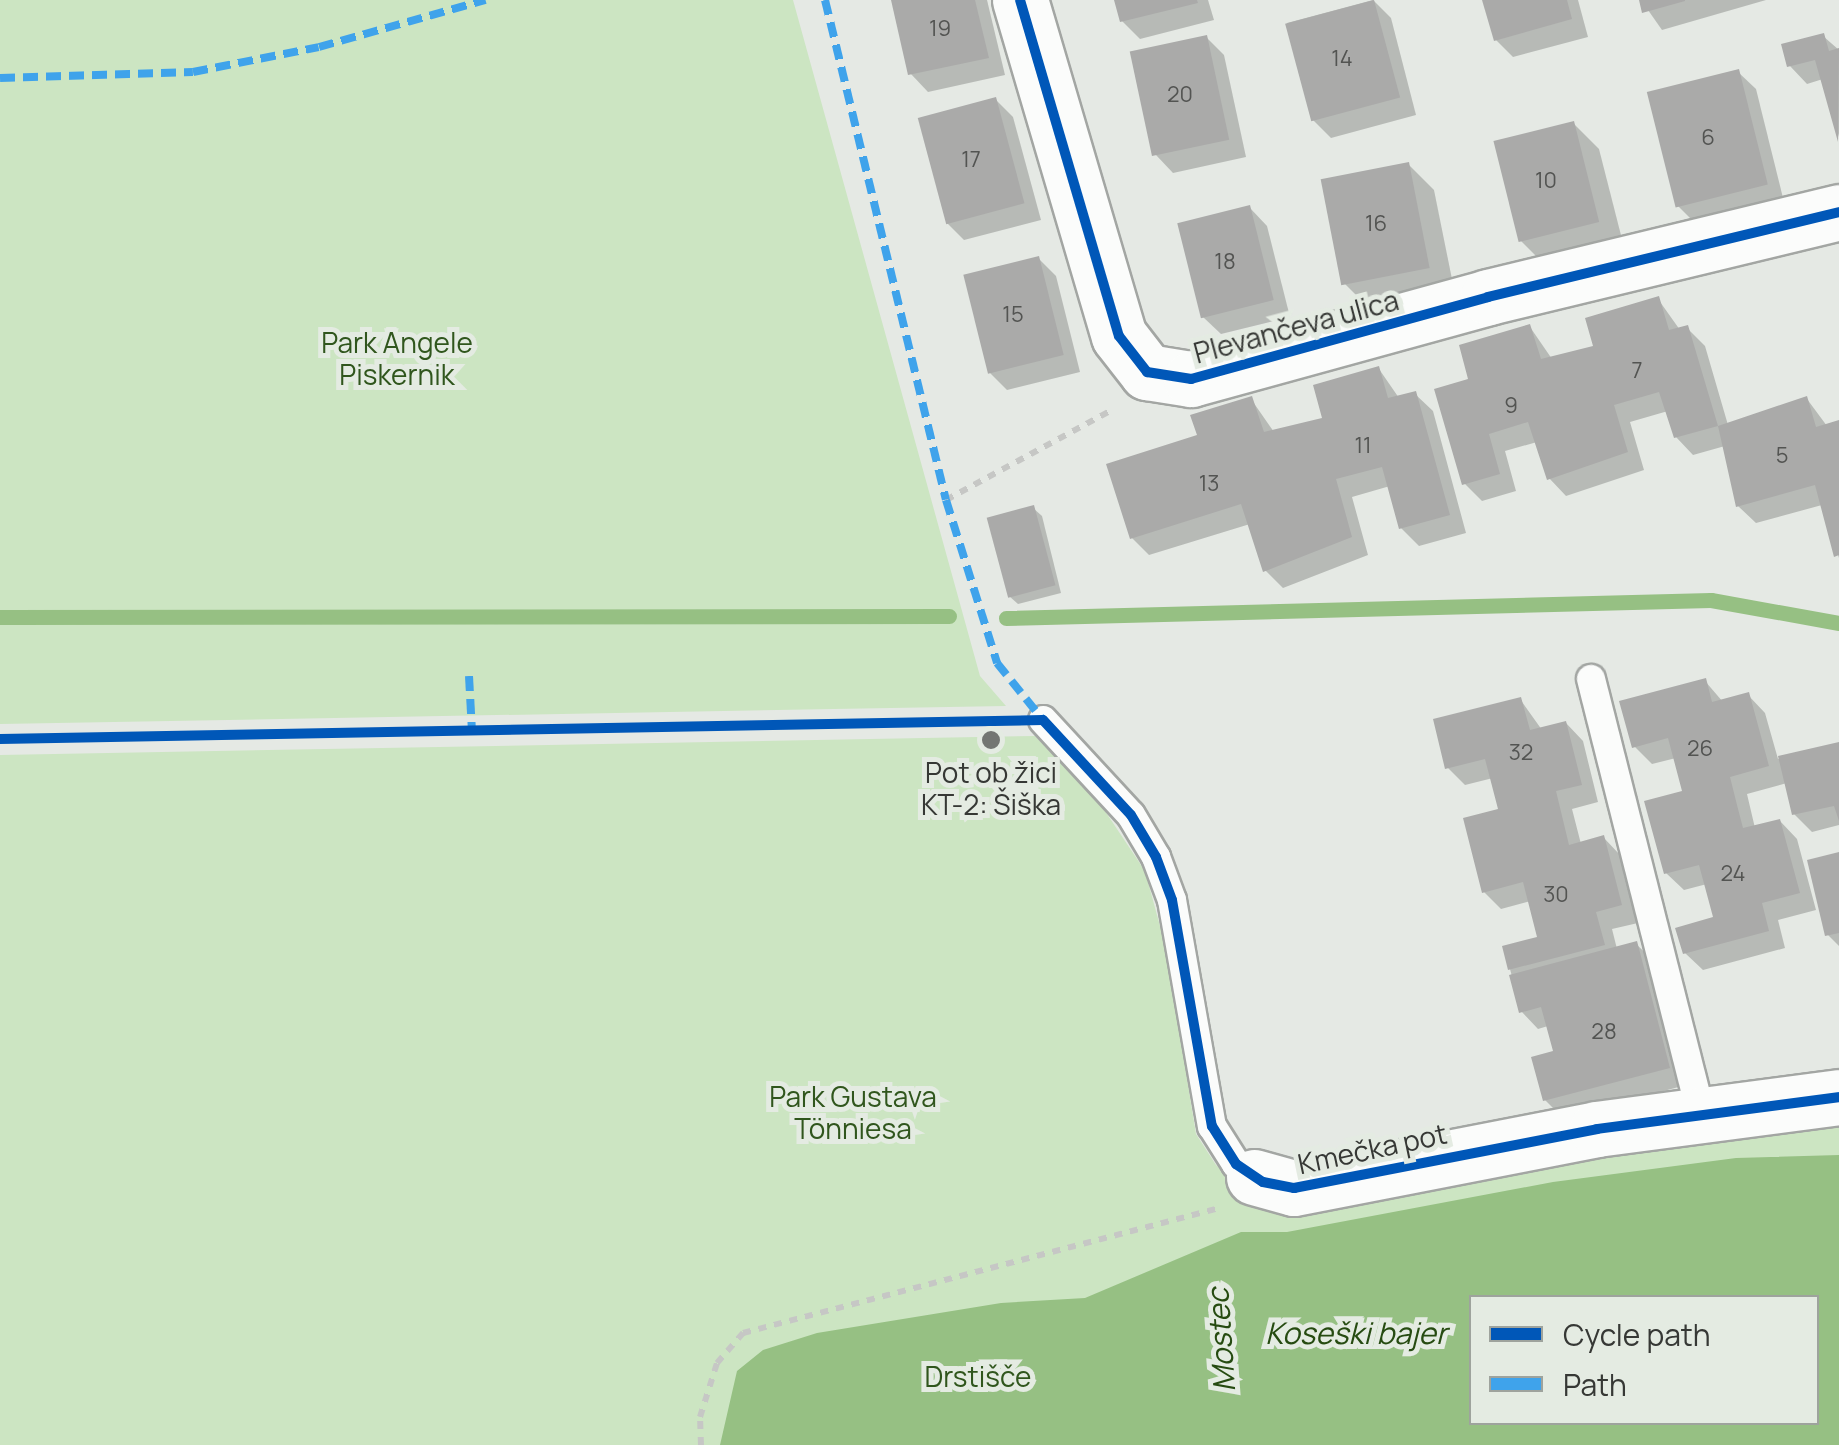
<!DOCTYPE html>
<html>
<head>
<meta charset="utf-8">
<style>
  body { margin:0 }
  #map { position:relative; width:1839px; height:1445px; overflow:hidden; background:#e5e9e4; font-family:Manrope,sans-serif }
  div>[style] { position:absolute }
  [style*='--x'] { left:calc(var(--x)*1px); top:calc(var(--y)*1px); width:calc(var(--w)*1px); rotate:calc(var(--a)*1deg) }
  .green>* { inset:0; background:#cce5c2 }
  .water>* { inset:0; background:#96c083 }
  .shadow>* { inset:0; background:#0003 }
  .stream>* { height:15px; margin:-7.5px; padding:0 7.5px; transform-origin:7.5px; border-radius:7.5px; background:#96c083 }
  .building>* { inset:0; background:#aaaaa9; transform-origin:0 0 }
  .path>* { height:6px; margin-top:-3px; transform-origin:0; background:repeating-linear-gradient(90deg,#c6c7c5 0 8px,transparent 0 16px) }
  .roads { filter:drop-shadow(2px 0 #a3a6a3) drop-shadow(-2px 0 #a3a6a3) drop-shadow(0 2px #a3a6a3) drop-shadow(0 -2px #a3a6a3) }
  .lane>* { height:28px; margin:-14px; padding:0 14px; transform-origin:14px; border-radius:14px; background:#fbfcfb }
  .street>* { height:55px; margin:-27.5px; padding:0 27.5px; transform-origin:27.5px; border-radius:27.5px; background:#fbfcfb }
  .quiet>* { height:8px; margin-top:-4px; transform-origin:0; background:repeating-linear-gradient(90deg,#3fa3eb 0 15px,transparent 0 23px) }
  .cycleway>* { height:10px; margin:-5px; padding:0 5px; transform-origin:5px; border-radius:5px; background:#0057b8 }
  .dots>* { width:28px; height:28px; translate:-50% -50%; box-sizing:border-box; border:5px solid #e4ebe2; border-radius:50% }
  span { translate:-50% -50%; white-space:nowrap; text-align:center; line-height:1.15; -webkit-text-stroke:10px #e4ebe2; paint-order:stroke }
  .number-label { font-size:22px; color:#535452 }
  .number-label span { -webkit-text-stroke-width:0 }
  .street-label { font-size:28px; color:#363835 }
  .park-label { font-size:28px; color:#30561d }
  .poi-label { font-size:28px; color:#363835 }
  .water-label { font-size:30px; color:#264b11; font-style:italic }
  .legend { position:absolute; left:1469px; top:1295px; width:350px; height:130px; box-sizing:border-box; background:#e4ebe2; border:2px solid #9ea39d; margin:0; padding:12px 18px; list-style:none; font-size:30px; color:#363835 }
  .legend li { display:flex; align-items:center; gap:20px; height:50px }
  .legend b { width:50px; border:2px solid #9ea39d }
</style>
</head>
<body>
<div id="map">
  <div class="green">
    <div style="clip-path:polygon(0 0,793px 0,980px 676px,1006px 706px,0 724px)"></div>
    <div style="clip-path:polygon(evenodd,1035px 736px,1101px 805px,1145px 871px,1166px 948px,1196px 1134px,1216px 1165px,1242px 1188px,1839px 1114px,1839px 1445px,0 1445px,0 755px,1035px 736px,1472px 1298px,1816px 1298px,1816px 1422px,1472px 1422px,1472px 1298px)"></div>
  </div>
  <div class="water">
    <div style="clip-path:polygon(evenodd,1839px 1155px,1839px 1445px,720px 1445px,737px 1371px,763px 1350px,817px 1333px,1001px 1303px,1085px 1298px,1241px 1232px,1287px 1232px,1553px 1182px,1736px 1158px,1839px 1155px,1472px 1298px,1816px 1298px,1816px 1422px,1472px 1422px,1472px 1298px)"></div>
  </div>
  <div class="shadow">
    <div style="clip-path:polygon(894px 0,987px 0,1005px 75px,928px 92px,911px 74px)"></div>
    <div style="clip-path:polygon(1117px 0,1208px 0,1214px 20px,1140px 39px,1122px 21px)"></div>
    <div style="clip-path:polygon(1373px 0,1391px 18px,1416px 115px,1331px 138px,1313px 120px,1287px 23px)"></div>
    <div style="clip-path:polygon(1485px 0,1578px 0,1588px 37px,1513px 57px,1496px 40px)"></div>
    <div style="clip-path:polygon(1641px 0,1766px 0,1662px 30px)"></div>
    <div style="clip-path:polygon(1823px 36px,1839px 50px,1839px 137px,1823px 79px,1807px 84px,1790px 66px)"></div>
    <div style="clip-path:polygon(1206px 37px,1224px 55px,1246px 157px,1173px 173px,1156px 155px)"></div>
    <div style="clip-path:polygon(1738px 72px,1756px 89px,1784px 202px,1696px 224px,1678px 206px)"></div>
    <div style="clip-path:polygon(996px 100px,1013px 117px,1041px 220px,964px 240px,947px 223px)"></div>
    <div style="clip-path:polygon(1573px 123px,1599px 149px,1624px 247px,1547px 267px,1521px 241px)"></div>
    <div style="clip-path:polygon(1408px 164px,1434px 190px,1455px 294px,1371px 310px,1345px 284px)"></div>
    <div style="clip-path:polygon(1250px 208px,1267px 226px,1290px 317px,1221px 334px,1203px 317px)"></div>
    <div style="clip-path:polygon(1038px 258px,1056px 276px,1080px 372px,1007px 390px,990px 373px)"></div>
    <div style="clip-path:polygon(1658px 299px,1680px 330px,1687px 328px,1705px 346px,1728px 425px,1807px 399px,1827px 426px,1839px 423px,1839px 558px,1822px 505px,1756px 523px,1738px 506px,1725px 446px,1693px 455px,1676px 437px,1668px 411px,1630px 422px,1644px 470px,1566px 496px,1549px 478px,1537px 442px,1505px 451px,1516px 491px,1482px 501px,1464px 483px,1471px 381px,1530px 327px,1552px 359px,1596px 348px)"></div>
    <div style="clip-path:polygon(1379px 369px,1399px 398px,1415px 394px,1433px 411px,1466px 533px,1419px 546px,1401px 528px,1390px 486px,1352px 497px,1368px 555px,1283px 588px,1265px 570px,1250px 524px,1149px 555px,1132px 538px,1200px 436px,1251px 399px,1274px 432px,1325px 419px)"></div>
    <div style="clip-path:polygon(1033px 508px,1042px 516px,1061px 593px,1018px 604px,1009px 596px)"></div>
    <div style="clip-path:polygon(1705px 681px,1723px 702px,1748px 695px,1765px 713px,1778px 759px,1839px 745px,1839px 825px,1812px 832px,1794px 814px,1787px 783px,1747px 794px,1755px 828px,1780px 821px,1797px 839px,1816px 910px,1778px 920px,1785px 948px,1703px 970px,1685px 953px,1716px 919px,1707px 884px,1684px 890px,1666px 873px,1685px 793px,1676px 758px,1652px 764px,1634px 746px)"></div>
    <div style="clip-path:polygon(1520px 699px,1542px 730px,1566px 723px,1583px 741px,1598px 802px,1572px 809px,1581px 844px,1604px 838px,1621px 856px,1638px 923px,1612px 929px,1617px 949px,1636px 944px,1654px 961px,1686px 1085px,1563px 1118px,1545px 1100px,1556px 1053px,1548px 1026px,1538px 1029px,1521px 1011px,1510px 969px,1540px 939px,1531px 901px,1501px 909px,1484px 892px,1501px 811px,1493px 778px,1465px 785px,1448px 768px)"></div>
    <div style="clip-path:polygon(1839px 855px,1839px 946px,1828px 935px)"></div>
  </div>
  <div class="stream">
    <div style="--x:0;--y:617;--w:949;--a:-0.06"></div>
    <div style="--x:1006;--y:618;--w:705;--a:-1.46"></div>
    <div style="--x:1711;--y:600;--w:130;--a:10.2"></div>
  </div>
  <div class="building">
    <div style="clip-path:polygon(891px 0,975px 0,989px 58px,908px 75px)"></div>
    <div style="clip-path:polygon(1114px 0,1197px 0,1198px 3px,1120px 22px)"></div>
    <div style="left:1374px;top:0;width:101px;height:92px;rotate:75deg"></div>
    <div style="clip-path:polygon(1482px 0,1567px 0,1572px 19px,1494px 41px)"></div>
    <div style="clip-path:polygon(1639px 0,1685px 0,1685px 1px,1642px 13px)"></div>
    <div style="clip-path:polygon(1824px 33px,1829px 51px,1839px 48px,1838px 142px,1815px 60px,1787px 67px,1781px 44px)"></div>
    <div style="left:1207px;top:35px;width:107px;height:79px;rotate:78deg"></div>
    <div style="left:1739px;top:69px;width:119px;height:95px;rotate:76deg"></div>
    <div style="left:996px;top:97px;width:110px;height:81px;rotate:75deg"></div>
    <div style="left:1574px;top:121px;width:104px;height:83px;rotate:76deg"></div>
    <div style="left:1409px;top:162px;width:108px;height:90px;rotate:79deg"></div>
    <div style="left:1250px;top:205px;width:98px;height:75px;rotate:76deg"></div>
    <div style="left:1039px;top:256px;width:102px;height:78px;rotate:76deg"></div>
    <div style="clip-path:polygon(1659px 296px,1669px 330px,1688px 325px,1718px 426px,1674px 438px,1659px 392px,1614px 405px,1628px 452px,1547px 480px,1528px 422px,1489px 434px,1500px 474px,1462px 485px,1434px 389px,1468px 379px,1459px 345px,1530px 324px,1541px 359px,1593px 346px,1585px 318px)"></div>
    <div style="clip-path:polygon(1379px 366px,1388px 398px,1416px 391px,1450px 515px,1399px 529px,1382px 467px,1336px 479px,1352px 537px,1263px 572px,1241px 504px,1130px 539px,1106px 464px,1197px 435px,1190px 415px,1252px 396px,1264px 432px,1322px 418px,1313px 385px)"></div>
    <div style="clip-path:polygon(1807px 396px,1816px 427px,1839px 420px,1839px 555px,1834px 557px,1815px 485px,1736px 507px,1718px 426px)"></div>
    <div style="left:1034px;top:505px;width:83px;height:49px;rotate:75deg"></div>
    <div style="clip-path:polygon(1706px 678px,1712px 702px,1749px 692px,1769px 766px,1730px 777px,1737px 805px,1743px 828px,1780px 819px,1800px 893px,1762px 903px,1769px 931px,1683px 954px,1675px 928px,1713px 917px,1699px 865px,1664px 874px,1644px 801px,1682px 791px,1668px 738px,1632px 748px,1619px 701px)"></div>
    <div style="clip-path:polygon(1521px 697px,1530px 730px,1566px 721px,1582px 785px,1556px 791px,1569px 845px,1604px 835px,1622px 905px,1596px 912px,1605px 945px,1508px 970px,1502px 946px,1537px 937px,1523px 882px,1482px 893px,1463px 818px,1498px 809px,1485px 759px,1445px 769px,1433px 719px)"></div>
    <div style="clip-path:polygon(1839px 742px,1839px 821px,1834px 806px,1792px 815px,1778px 756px)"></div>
    <div style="clip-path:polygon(1839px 852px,1839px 933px,1825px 936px,1807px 860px)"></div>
    <div style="clip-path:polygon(1637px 941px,1670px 1068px,1543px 1101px,1531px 1057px,1553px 1051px,1541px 1007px,1519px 1013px,1509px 975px)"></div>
  </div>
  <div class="path">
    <div style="--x:946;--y:500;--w:189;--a:-28.5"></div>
    <div style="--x:701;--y:1445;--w:28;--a:-92"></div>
    <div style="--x:700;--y:1417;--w:57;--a:-72.5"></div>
    <div style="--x:717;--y:1363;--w:40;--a:-49"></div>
    <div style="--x:743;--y:1333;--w:490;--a:-14.7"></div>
  </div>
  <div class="roads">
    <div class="lane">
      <div style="--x:1591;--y:679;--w:449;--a:75.8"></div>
      <div style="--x:1043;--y:720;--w:129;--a:47.2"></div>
      <div style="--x:1131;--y:815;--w:49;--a:59.2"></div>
      <div style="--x:1156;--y:857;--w:46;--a:69.6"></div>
      <div style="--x:1172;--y:900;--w:230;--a:80"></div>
      <div style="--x:1212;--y:1126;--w:45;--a:57.7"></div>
      <div style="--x:1236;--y:1164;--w:22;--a:36"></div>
    </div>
    <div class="street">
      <div style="--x:1020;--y:0;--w:350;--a:73.6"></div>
      <div style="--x:1119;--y:336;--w:46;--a:52.1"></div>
      <div style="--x:1147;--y:372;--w:45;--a:9"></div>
      <div style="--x:1191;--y:379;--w:308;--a:-15.4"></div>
      <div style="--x:1488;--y:297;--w:361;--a:-13.6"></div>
      <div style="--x:1254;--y:1177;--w:41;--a:15.4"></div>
      <div style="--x:1294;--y:1188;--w:309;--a:-11"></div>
      <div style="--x:1597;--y:1129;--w:244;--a:-7.5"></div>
    </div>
  </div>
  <div class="quiet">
    <div style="--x:825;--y:0;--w:514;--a:76.4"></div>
    <div style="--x:946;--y:500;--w:171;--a:72.6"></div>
    <div style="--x:997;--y:663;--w:73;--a:51.1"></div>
    <div style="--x:0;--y:78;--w:193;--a:-1.8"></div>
    <div style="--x:193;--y:72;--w:128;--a:-11.2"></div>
    <div style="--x:319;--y:47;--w:173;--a:-15.8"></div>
    <div style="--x:469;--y:676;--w:55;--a:86.9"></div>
  </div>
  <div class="cycleway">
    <div style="--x:1020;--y:0;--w:350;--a:73.6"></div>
    <div style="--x:1119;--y:336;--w:46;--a:52.1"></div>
    <div style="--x:1147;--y:372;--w:45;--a:9"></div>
    <div style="--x:1191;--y:379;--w:308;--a:-15.4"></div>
    <div style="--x:1488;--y:297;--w:361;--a:-13.6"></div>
    <div style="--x:0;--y:739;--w:1043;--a:-1.04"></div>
    <div style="--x:1043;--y:720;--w:129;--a:47.2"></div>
    <div style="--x:1131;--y:815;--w:49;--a:59.2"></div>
    <div style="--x:1156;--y:857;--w:46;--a:69.6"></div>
    <div style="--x:1172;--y:900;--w:230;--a:80"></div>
    <div style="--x:1212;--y:1126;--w:45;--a:57.7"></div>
    <div style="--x:1236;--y:1164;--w:32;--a:34"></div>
    <div style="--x:1263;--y:1182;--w:32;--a:11"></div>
    <div style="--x:1294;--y:1188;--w:309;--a:-11"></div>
    <div style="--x:1597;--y:1129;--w:244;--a:-7.5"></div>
  </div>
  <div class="dots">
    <div style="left:991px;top:740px;background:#737672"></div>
  </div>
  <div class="number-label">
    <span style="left:940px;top:29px">19</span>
    <span style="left:1342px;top:59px">14</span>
    <span style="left:1180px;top:95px">20</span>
    <span style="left:1708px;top:138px">6</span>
    <span style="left:971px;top:160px">17</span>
    <span style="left:1546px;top:181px">10</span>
    <span style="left:1376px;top:224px">16</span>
    <span style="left:1225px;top:262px">18</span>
    <span style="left:1013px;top:315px">15</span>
    <span style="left:1637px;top:371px">7</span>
    <span style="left:1511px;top:406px">9</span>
    <span style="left:1363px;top:446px">11</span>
    <span style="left:1782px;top:456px">5</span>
    <span style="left:1209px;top:484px">13</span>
    <span style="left:1700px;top:749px">26</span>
    <span style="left:1521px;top:753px">32</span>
    <span style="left:1733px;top:874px">24</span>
    <span style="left:1556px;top:895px">30</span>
    <span style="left:1604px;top:1032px">28</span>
  </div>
  <div class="street-label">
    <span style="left:1296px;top:326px;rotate:-15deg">Plevančeva ulica</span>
    <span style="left:1372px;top:1148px;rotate:-12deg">Kmečka pot</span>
  </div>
  <div class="park-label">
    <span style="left:397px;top:358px">Park Angele<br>Piskernik</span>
    <span style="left:853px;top:1112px">Park Gustava<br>Tönniesa</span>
    <span style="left:978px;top:1376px">Drstišče</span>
  </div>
  <div class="poi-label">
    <span style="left:991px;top:788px">Pot ob žici<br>KT-2: Šiška</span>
  </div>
  <div class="water-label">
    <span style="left:1356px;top:1333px">Koseški bajer</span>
    <span style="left:1221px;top:1340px;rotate:-94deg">Mostec</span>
  </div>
  <ul class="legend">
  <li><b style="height:12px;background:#0057b8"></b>Cycle path</li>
  <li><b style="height:12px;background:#3fa3eb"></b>Path</li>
  </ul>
</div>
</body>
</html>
